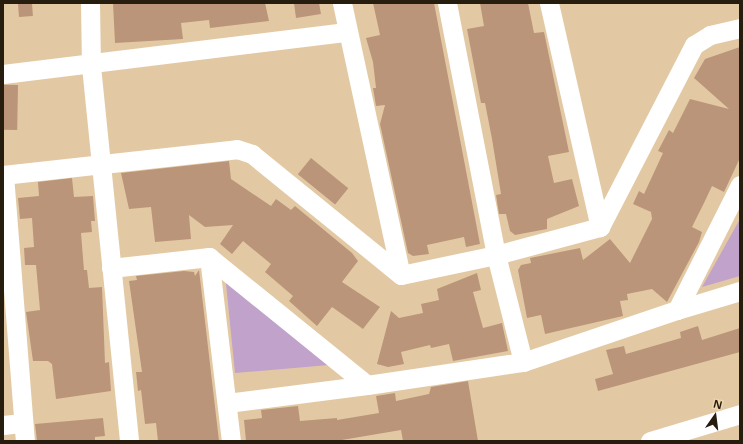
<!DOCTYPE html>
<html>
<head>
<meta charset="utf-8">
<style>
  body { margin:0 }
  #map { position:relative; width:743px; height:444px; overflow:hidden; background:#e3c9a3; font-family:"Open Sans",sans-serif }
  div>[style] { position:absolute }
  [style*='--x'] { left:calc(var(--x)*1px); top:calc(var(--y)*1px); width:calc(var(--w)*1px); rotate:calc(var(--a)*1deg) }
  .green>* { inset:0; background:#c1a2cb }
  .building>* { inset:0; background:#ba957a; transform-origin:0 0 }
  .minor>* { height:19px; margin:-9.5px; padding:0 9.5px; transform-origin:9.5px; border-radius:9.5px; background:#fff }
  span { translate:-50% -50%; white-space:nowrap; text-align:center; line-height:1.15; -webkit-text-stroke:4px #f0d6af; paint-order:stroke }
  .frame { position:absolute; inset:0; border:4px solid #271d0f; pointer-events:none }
  .north { position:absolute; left:695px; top:396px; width:40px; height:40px; -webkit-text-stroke:3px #f0d6af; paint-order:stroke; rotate:14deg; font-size:11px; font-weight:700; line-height:16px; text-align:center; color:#271d0f }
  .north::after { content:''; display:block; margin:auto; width:14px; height:18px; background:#271d0f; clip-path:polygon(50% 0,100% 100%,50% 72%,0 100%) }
</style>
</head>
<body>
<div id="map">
  <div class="green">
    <div style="clip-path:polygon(740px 219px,740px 276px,702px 287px)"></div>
    <div style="clip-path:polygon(225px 274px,329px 365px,235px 373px)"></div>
  </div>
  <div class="building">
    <div style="left:32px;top:3px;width:13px;height:14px;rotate:86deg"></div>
    <div style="clip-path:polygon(113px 3px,265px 3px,269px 21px,210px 28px,209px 20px,181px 23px,183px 39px,115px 43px)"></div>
    <div style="clip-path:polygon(294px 3px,319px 3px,321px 14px,296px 18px)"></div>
    <div style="clip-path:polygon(373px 3px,434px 3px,480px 244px,466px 247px,464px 237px,427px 245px,429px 254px,413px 256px,408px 253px,380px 124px,385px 105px,376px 106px,373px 88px,376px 88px,373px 62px,366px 38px,380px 35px)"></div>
    <div style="clip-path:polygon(480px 3px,528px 3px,534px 33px,544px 32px,569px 152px,548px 156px,554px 183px,572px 179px,579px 206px,547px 219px,547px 229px,515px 235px,510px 231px,506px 214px,499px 214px,496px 195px,501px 194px,492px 139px,485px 103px,481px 103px,467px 29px,484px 26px)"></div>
    <div style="clip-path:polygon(740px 47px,740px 158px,724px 192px,712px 186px,704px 203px,692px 227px,702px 232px,699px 242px,667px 302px,652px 289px,627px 294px,628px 300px,620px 301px,623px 316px,545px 334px,541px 315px,527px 318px,518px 270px,521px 265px,531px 263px,530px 258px,580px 248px,583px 260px,610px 239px,630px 263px,652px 219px,651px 212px,633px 204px,639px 191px,644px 194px,663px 153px,658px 151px,669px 130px,673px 133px,690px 99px,729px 109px,694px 78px,705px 59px)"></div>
    <div style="left:18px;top:85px;width:45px;height:15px;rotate:91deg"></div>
    <div style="left:311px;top:158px;width:48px;height:21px;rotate:39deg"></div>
    <div style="clip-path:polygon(229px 161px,231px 179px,271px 206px,276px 199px,291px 210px,295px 206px,352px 253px,358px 261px,342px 282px,380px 307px,363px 329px,332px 307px,317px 326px,289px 301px,293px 296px,265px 272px,271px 264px,243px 241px,232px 254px,220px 244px,233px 225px,205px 227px,189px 215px,191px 239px,155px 242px,151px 207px,129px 209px,121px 173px)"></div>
    <div style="clip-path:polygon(72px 178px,74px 197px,93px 196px,95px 221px,91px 221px,92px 232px,81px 233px,84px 270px,87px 270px,89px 288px,102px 287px,105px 363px,109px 362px,111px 391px,56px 399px,52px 364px,48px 361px,33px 361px,26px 312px,40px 310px,36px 265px,25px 265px,24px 248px,34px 247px,32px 218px,20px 219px,18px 198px,39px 196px,38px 182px)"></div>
    <div style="clip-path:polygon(199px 270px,219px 441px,158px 441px,156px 423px,145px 424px,141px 390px,138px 391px,136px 372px,142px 372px,129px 281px,137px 280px,136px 276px,184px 271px,194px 272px,195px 276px)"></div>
    <div style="clip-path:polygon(477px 273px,481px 290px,473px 292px,483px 328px,502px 323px,508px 351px,453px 361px,449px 344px,431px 348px,430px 345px,401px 352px,404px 364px,388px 367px,377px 364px,391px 311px,399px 318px,423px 313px,421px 304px,439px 300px,437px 289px)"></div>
    <div style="clip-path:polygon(698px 326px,702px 340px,740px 328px,740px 352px,598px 391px,595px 379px,613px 374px,606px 350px,624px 346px,626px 354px,681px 338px,680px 332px)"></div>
    <div style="clip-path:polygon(468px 381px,478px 441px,403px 441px,401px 430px,336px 441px,246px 441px,244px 420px,262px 418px,261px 410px,298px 406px,300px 421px,337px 418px,337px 420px,379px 413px,376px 396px,395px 393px,396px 401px,429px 394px,431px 387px)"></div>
    <div style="clip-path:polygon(103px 418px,105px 436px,95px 437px,95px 441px,37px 441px,35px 424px)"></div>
  </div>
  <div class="minor">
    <div style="--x:90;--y:3;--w:63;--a:89.1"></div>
    <div style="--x:91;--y:66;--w:377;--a:84.2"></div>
    <div style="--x:342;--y:3;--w:278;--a:77.8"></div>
    <div style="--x:447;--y:3;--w:257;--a:79"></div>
    <div style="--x:496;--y:255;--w:110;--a:75.8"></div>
    <div style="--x:549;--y:3;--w:230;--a:77.2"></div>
    <div style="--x:3;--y:74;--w:346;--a:-7"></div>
    <div style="--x:3;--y:175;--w:235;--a:-6.3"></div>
    <div style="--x:237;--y:149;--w:16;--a:18"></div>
    <div style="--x:252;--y:154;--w:192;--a:39.1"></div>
    <div style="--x:401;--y:275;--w:97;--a:-11.9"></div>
    <div style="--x:496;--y:255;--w:108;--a:-15.1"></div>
    <div style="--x:600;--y:227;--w:205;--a:-62.7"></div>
    <div style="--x:694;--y:45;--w:19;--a:-32"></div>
    <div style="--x:710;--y:35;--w:31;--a:-13"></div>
    <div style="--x:4;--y:175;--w:267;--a:85.5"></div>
    <div style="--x:209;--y:257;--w:185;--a:83.2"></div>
    <div style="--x:111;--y:268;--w:99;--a:-6.4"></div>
    <div style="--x:209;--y:257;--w:203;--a:39"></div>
    <div style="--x:367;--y:385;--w:158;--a:-8.4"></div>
    <div style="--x:523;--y:362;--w:163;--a:-18.7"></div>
    <div style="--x:677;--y:310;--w:140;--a:-63.3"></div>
    <div style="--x:677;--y:310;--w:66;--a:-16.8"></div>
    <div style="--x:227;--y:403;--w:141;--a:-7.3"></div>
    <div style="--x:3;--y:425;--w:20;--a:-6"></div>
    <div style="--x:650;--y:441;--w:94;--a:-16.7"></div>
  </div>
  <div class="frame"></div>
  <div class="north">N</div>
</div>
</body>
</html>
